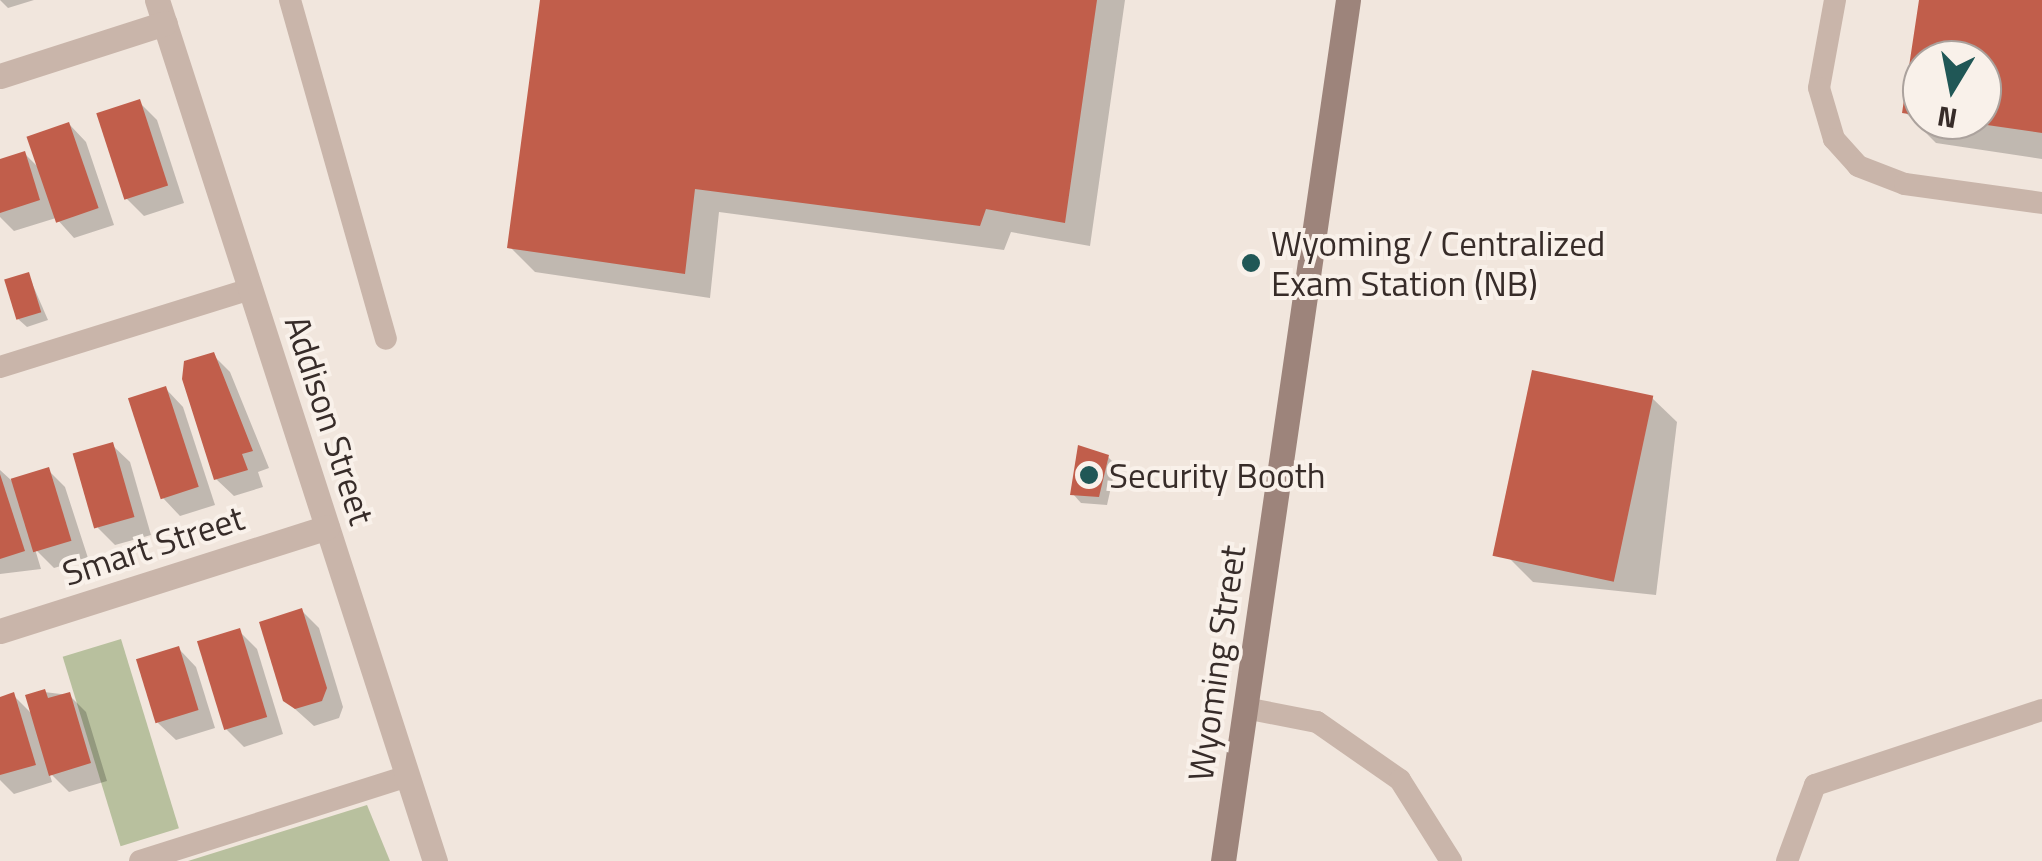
<!DOCTYPE html>
<html>
<head>
<meta charset="utf-8">
<style>
  body { margin:0 }
  #map { position:relative; width:2042px; height:861px; overflow:hidden; background:#f1e6dd; font-family:"Titillium Web",sans-serif }
  div>[style] { position:absolute }
  [style*='--x'] { left:calc(var(--x)*1px); top:calc(var(--y)*1px); width:calc(var(--w)*1px); rotate:calc(var(--a)*1deg) }
  .green>* { inset:0; background:#b8c09e; transform-origin:0 0 }
  .shadow>* { inset:0; background:#0003 }
  .building>* { inset:0; background:#c15e4b; transform-origin:0 0 }
  .lane>* { height:22px; margin:-11px; padding:0 11px; transform-origin:11px; border-radius:11px; background:#c9b5aa }
  .street>* { height:25px; margin:-12.5px; padding:0 12.5px; transform-origin:12.5px; border-radius:12.5px; background:#c9b5aa }
  .secondary>* { height:25px; margin:-12.5px; padding:0 12.5px; transform-origin:12.5px; border-radius:12.5px; background:#9d847b }
  .dots>* { width:28px; height:28px; translate:-50% -50%; box-sizing:border-box; border:5px solid #f9f1ea; border-radius:50% }
  span { translate:-50% -50%; white-space:nowrap; text-align:center; line-height:1.15; -webkit-text-stroke:8px #f9f1ea; paint-order:stroke }
  .poi-label { font-size:35px; color:#372c29 }
  .left { translate:0 -50%; text-align:left }
  .street-label { font-size:35px; color:#372c29 }
  .north { position:absolute; left:1902px; top:40px; width:100px; height:100px; box-sizing:border-box; background:#f9f1ea; border:2px solid #aba29d; border-radius:50%; rotate:190deg; font-size:28px; font-weight:700; line-height:40px; text-align:center; color:#372c29 }
  .north::after { content:''; display:block; margin:auto; width:35px; height:45px; background:#205756; clip-path:polygon(50% 0,100% 100%,50% 72%,0 100%) }
</style>
</head>
<body>
<div id="map">
  <div class="green">
    <div style="left:121px;top:639px;width:198px;height:61px;rotate:73deg"></div>
    <div style="clip-path:polygon(367px 805px,390px 861px,188px 861px)"></div>
  </div>
  <div class="shadow">
    <div style="clip-path:polygon(0 0,34px 0,8px 8px)"></div>
    <div style="clip-path:polygon(542px 0,1125px 0,1090px 246px,1011px 232px,1004px 250px,719px 212px,710px 298px,535px 272px,510px 247px)"></div>
    <div style="clip-path:polygon(evenodd,1922px 0,2042px 0,2042px 159px,1936px 143px,1905px 112px,1922px 0,1922px 60px,1982px 60px,1982px 120px,1922px 120px,1922px 60px)"></div>
    <div style="clip-path:polygon(139px 102px,157px 120px,184px 203px,144px 216px,126px 198px)"></div>
    <div style="clip-path:polygon(69px 124px,86px 142px,114px 225px,74px 238px,56px 218px,14px 231px,0 217px,0 162px,25px 154px,40px 169px)"></div>
    <div style="clip-path:polygon(28px 274px,48px 320px,27px 327px,18px 319px)"></div>
    <div style="clip-path:polygon(213px 355px,230px 372px,269px 468px,258px 472px,263px 487px,234px 496px,216px 479px)"></div>
    <div style="clip-path:polygon(166px 389px,183px 407px,215px 505px,180px 516px,163px 498px)"></div>
    <div style="clip-path:polygon(1651px 397px,1677px 422px,1656px 595px,1533px 582px,1508px 557px)"></div>
    <div style="clip-path:polygon(112px 445px,130px 462px,151px 535px,115px 545px,98px 528px)"></div>
    <div style="clip-path:polygon(1108px 457px,1116px 465px,1107px 505px,1081px 503px,1073px 494px)"></div>
    <div style="clip-path:polygon(0 470px,12px 481px,48px 470px,65px 487px,88px 558px,54px 568px,35px 549px,41px 569px,0 574px)"></div>
    <div style="clip-path:polygon(302px 611px,319px 628px,343px 707px,339px 718px,314px 726px,285px 700px)"></div>
    <div style="clip-path:polygon(239px 631px,257px 649px,283px 734px,244px 747px,226px 729px)"></div>
    <div style="clip-path:polygon(179px 649px,196px 667px,215px 728px,176px 740px,158px 723px)"></div>
    <div style="clip-path:polygon(44px 692px,69px 695px,86px 712px,107px 781px,69px 792px,49px 772px,52px 782px,14px 794px,0 780px,0 699px,13px 695px,34px 716px)"></div>
  </div>
  <div class="building">
    <div style="clip-path:polygon(540px 0,1097px 0,1065px 223px,986px 209px,980px 226px,695px 189px,685px 274px,507px 248px)"></div>
    <div style="clip-path:polygon(1919px 0,2042px 0,2042px 133px,1966px 122px,1982px 120px,1982px 60px,1922px 60px,1922px 116px,1902px 113px)"></div>
    <div style="left:140px;top:99px;width:91px;height:46px;rotate:72deg"></div>
    <div style="left:69px;top:122px;width:91px;height:45px;rotate:71deg"></div>
    <div style="clip-path:polygon(25px 151px,40px 200px,0 213px,0 159px)"></div>
    <div style="left:29px;top:272px;width:42px;height:26px;rotate:73deg"></div>
    <div style="clip-path:polygon(214px 352px,253px 451px,242px 454px,248px 470px,214px 480px,182px 379px,184px 361px)"></div>
    <div style="left:1532px;top:370px;width:124px;height:190px;rotate:12deg"></div>
    <div style="left:166px;top:386px;width:106px;height:40px;rotate:72deg"></div>
    <div style="left:113px;top:442px;width:78px;height:42px;rotate:74deg"></div>
    <div style="clip-path:polygon(1078px 445px,1109px 455px,1099px 497px,1070px 495px)"></div>
    <div style="left:49px;top:467px;width:77px;height:40px;rotate:73deg"></div>
    <div style="clip-path:polygon(0 474px,25px 551px,0 559px)"></div>
    <div style="clip-path:polygon(302px 608px,327px 688px,322px 701px,295px 709px,283px 701px,259px 622px)"></div>
    <div style="left:240px;top:628px;width:93px;height:45px;rotate:73deg"></div>
    <div style="left:179px;top:646px;width:67px;height:45px;rotate:73deg"></div>
    <div style="clip-path:polygon(45px 689px,48px 698px,70px 692px,91px 763px,49px 776px,25px 695px)"></div>
    <div style="clip-path:polygon(14px 692px,36px 765px,0 775px,0 697px)"></div>
  </div>
  <div class="lane">
    <div style="--x:290;--y:0;--w:352;--a:74.2"></div>
    <div style="--x:1835;--y:0;--w:89;--a:100.3"></div>
    <div style="--x:1819;--y:88;--w:53;--a:73.6"></div>
    <div style="--x:1834;--y:139;--w:36;--a:48"></div>
    <div style="--x:1858;--y:166;--w:50;--a:21"></div>
    <div style="--x:1905;--y:184;--w:138;--a:7.9"></div>
    <div style="--x:0;--y:367;--w:263;--a:-17.3"></div>
    <div style="--x:1245;--y:708;--w:73;--a:11"></div>
    <div style="--x:1317;--y:722;--w:101;--a:34.9"></div>
    <div style="--x:1400;--y:780;--w:96;--a:57.8"></div>
    <div style="--x:140;--y:861;--w:281;--a:-17.6"></div>
    <div style="--x:1787;--y:861;--w:81;--a:-69.8"></div>
    <div style="--x:1815;--y:785;--w:239;--a:-18.3"></div>
  </div>
  <div class="street">
    <div style="--x:157;--y:0;--w:905;--a:72.11"></div>
    <div style="--x:0;--y:76;--w:173;--a:-17.8"></div>
    <div style="--x:0;--y:631;--w:343;--a:-17.6"></div>
  </div>
  <div class="secondary">
    <div style="--x:1223;--y:861;--w:870;--a:-81.74"></div>
  </div>
  <div class="dots">
    <div style="left:1251px;top:263px;background:#205756"></div>
    <div style="left:1089px;top:475px;background:#205756"></div>
  </div>
  <div class="poi-label">
    <span class="left" style="left:1271px;top:263px">Wyoming / Centralized<br>Exam Station (NB)</span>
    <span class="left" style="left:1109px;top:475px">Security Booth</span>
  </div>
  <div class="street-label">
    <span style="left:330px;top:420px;rotate:72deg">Addison Street</span>
    <span style="left:153px;top:545px;rotate:-18deg">Smart Street</span>
    <span style="left:1216px;top:663px;rotate:-82deg">Wyoming Street</span>
  </div>
  <div class="north">N</div>
</div>
</body>
</html>
